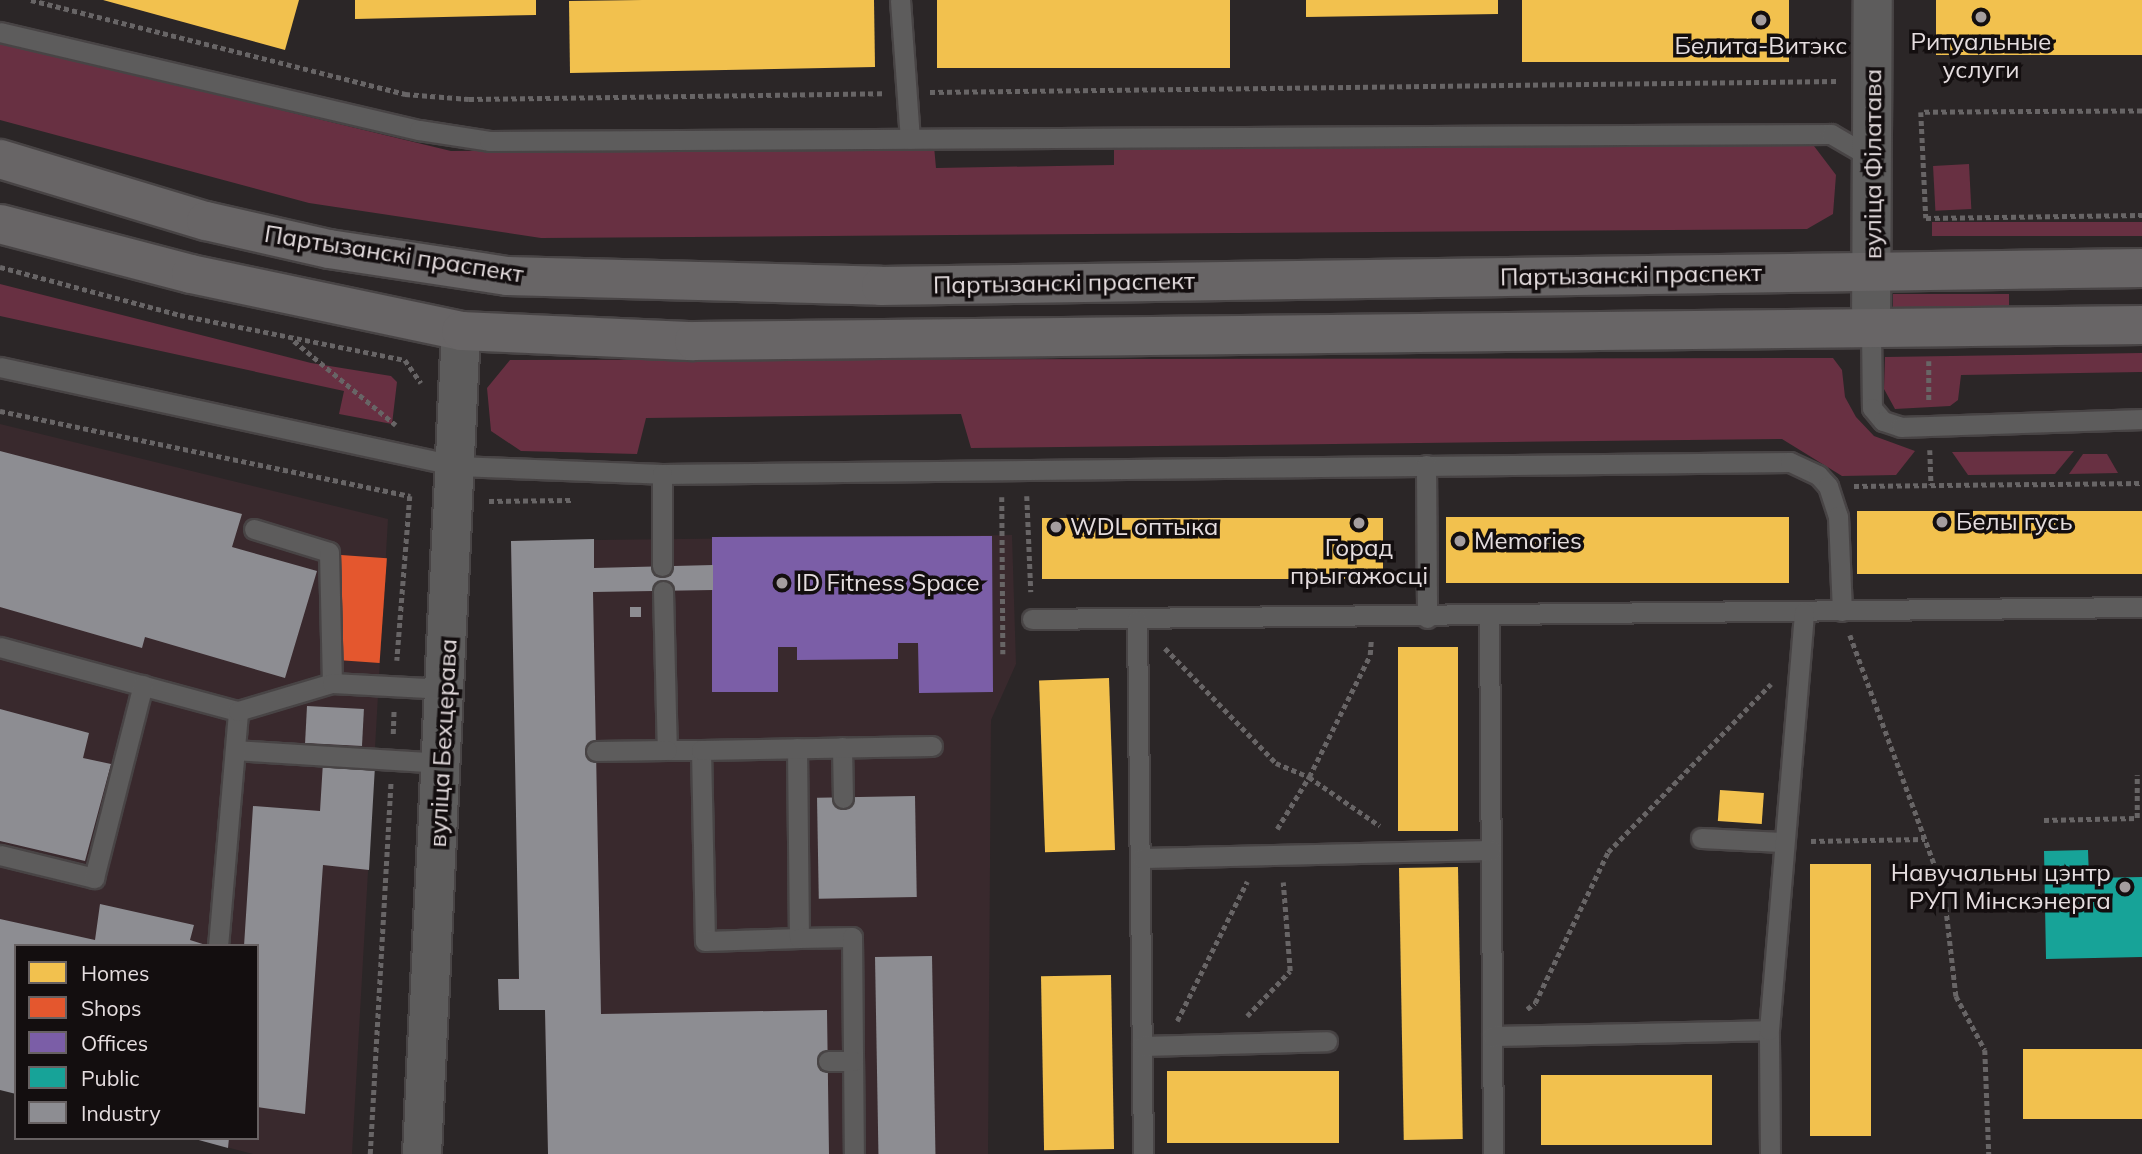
<!DOCTYPE html>
<html>
<head>
<meta charset="utf-8">
<style>
  body { margin:0 }
  #map { position:relative; width:2142px; height:1154px; overflow:hidden; background:#2b2627; font-family:Mulish,sans-serif }
  div>[style] { position:absolute }
  [style*='--x'] { left:calc(var(--x)*1px); top:calc(var(--y)*1px); width:calc(var(--w)*1px); rotate:calc(var(--a)*1deg) }
  .built>* { inset:0; background:#39292d }
  .green>* { inset:0; background:#683042; transform-origin:0 0 }
  .homes>* { inset:0; background:#f2c14e; transform-origin:0 0 }
  .shops>* { inset:0; background:#e4572e; transform-origin:0 0 }
  .offices>* { inset:0; background:#7b5ea7 }
  .public>* { inset:0; background:#17a398 }
  .industry>* { inset:0; background:#8d8d92; transform-origin:0 0 }
  .path>* { height:4.5px; margin-top:-2.25px; transform-origin:0; background:repeating-linear-gradient(90deg,#686566 0 5px,transparent 0 8.5px) }
  .roads { filter:drop-shadow(2px 0 #484445) drop-shadow(-2px 0 #484445) drop-shadow(0 2px #484445) drop-shadow(0 -2px #484445) }
  .service>* { height:19px; margin:-9.5px; padding:0 9.5px; transform-origin:9.5px; border-radius:9.5px; background:#5d5c5c }
  .minor>* { height:38px; margin:-19px; padding:0 19px; transform-origin:19px; border-radius:19px; background:#5d5c5c }
  .tertiary>* { height:38px; margin:-19px; padding:0 19px; transform-origin:19px; border-radius:19px; background:#5d5c5c }
  .primary>* { height:38px; margin:-19px; padding:0 19px; transform-origin:19px; border-radius:19px; background:#686566 }
  .dots>* { width:19px; height:19px; translate:-50% -50%; box-sizing:border-box; border:4px solid #130e0f; border-radius:50% }
  span { translate:-50% -50%; white-space:nowrap; text-align:center; line-height:1.15; -webkit-text-stroke:7px #130e0f; paint-order:stroke }
  .poi-label { font-size:24px; color:#e5dddf }
  .left { translate:0 -50%; text-align:left }
  .right { translate:-100% -50%; text-align:right }
  .street-label { font-size:24px; color:#e5dddf }
  .legend { position:absolute; left:14px; top:944px; width:245px; height:196px; box-sizing:border-box; background:#130e0f; border:2px solid #676162; margin:0; padding:9px 12px; list-style:none; font-size:21px; color:#e5dddf }
  .legend li { display:flex; align-items:center; gap:14px; height:35px }
  .legend b { width:35px; border:2px solid #676162 }
</style>
</head>
<body>
<div id="map">
  <div class="built">
    <div style="clip-path:polygon(0 424px,388px 519px,352px 1154px,253px 1154px,191px 1138px,257px 1138px,257px 946px,16px 946px,0 1090px)"></div>
    <div style="clip-path:polygon(1012px 535px,1016px 664px,991px 720px,988px 1154px,548px 1154px,545px 1010px,499px 1010px,498px 979px,519px 978px,511px 541px)"></div>
  </div>
  <div class="green">
    <div style="clip-path:polygon(0 42px,451px 151px,934px 146px,936px 168px,1114px 165px,1114px 145px,1814px 146px,1836px 175px,1833px 214px,1807px 229px,541px 238px,309px 203px,0 120px)"></div>
    <div style="left:1969px;top:164px;width:45px;height:36px;rotate:87deg"></div>
    <div style="left:2142px;top:222px;width:14px;height:210px;rotate:90deg"></div>
    <div style="clip-path:polygon(0 284px,311px 363px,391px 376px,397px 382px,392px 424px,339px 414px,344px 391px,0 316px)"></div>
    <div style="left:2009px;top:294px;width:13px;height:116px;rotate:90deg"></div>
    <div style="clip-path:polygon(2142px 353px,2142px 372px,1961px 375px,1958px 400px,1950px 406px,1895px 409px,1884px 389px,1885px 357px)"></div>
    <div style="clip-path:polygon(1833px 358px,1842px 370px,1845px 397px,1856px 417px,1874px 436px,1915px 451px,1896px 475px,1842px 476px,1782px 439px,971px 448px,961px 414px,646px 418px,637px 454px,521px 451px,491px 431px,487px 388px,510px 360px)"></div>
    <div style="clip-path:polygon(2074px 451px,2055px 474px,1968px 475px,1952px 452px)"></div>
    <div style="clip-path:polygon(2083px 454px,2107px 454px,2118px 473px,2069px 474px)"></div>
  </div>
  <div class="homes">
    <div style="clip-path:polygon(103px 0,299px 0,285px 50px)"></div>
    <div style="clip-path:polygon(355px 0,536px 0,536px 15px,355px 19px)"></div>
    <div style="clip-path:polygon(642px 0,874px 0,875px 67px,570px 73px,569px 1px)"></div>
    <div style="left:937px;top:0;width:293px;height:68px"></div>
    <div style="clip-path:polygon(1306px 0,1498px 0,1498px 14px,1306px 17px)"></div>
    <div style="left:1522px;top:0;width:267px;height:62px"></div>
    <div style="left:1936px;top:0;width:206px;height:55px"></div>
    <div style="left:2142px;top:511px;width:63px;height:285px;rotate:90deg"></div>
    <div style="left:1789px;top:517px;width:66px;height:343px;rotate:90deg"></div>
    <div style="left:1383px;top:518px;width:61px;height:341px;rotate:90deg"></div>
    <div style="left:1398px;top:647px;width:60px;height:184px"></div>
    <div style="left:1109px;top:678px;width:172px;height:70px;rotate:88deg"></div>
    <div style="left:1720px;top:790px;width:44px;height:31px;rotate:4deg"></div>
    <div style="left:1810px;top:864px;width:61px;height:272px"></div>
    <div style="left:1458px;top:867px;width:272px;height:59px;rotate:89deg"></div>
    <div style="left:1111px;top:975px;width:174px;height:70px;rotate:89deg"></div>
    <div style="left:2142px;top:1049px;width:70px;height:119px;rotate:90deg"></div>
    <div style="left:1339px;top:1071px;width:72px;height:172px;rotate:90deg"></div>
    <div style="left:1712px;top:1075px;width:70px;height:171px;rotate:90deg"></div>
  </div>
  <div class="shops">
    <div style="left:341px;top:555px;width:46px;height:105px;rotate:4deg"></div>
  </div>
  <div class="offices">
    <div style="clip-path:polygon(992px 536px,993px 692px,919px 693px,918px 643px,898px 643px,898px 659px,797px 660px,797px 647px,778px 647px,778px 692px,712px 692px,712px 537px)"></div>
  </div>
  <div class="public">
    <div style="clip-path:polygon(2088px 850px,2089px 878px,2142px 877px,2142px 957px,2046px 959px,2044px 851px)"></div>
  </div>
  <div class="industry">
    <div style="clip-path:polygon(0 451px,242px 514px,232px 547px,317px 571px,285px 678px,145px 637px,142px 648px,0 607px)"></div>
    <div style="clip-path:polygon(594px 539px,594px 568px,713px 565px,713px 590px,593px 592px,601px 1014px,827px 1010px,829px 1154px,548px 1154px,545px 1010px,499px 1010px,498px 979px,519px 979px,511px 541px)"></div>
    <div style="left:630px;top:607px;width:11px;height:10px"></div>
    <div style="left:307px;top:706px;width:57px;height:37px;rotate:3deg"></div>
    <div style="clip-path:polygon(0 709px,89px 733px,83px 758px,111px 764px,85px 861px,0 841px)"></div>
    <div style="clip-path:polygon(323px 762px,375px 766px,369px 870px,323px 865px,305px 1114px,257px 1107px,257px 946px,244px 946px,253px 806px,320px 811px)"></div>
    <div style="left:915px;top:796px;width:101px;height:98px;rotate:89deg"></div>
    <div style="clip-path:polygon(100px 904px,194px 925px,190px 940px,209px 946px,16px 946px,16px 1094px,0 1090px,0 919px,95px 940px)"></div>
    <div style="left:932px;top:956px;width:198px;height:57px;rotate:89deg"></div>
    <div style="clip-path:polygon(229px 1138px,228px 1148px,195px 1139px,195px 1138px)"></div>
  </div>
  <div class="path">
    <div style="--x:31;--y:0;--w:386;--a:14.1"></div>
    <div style="--x:405;--y:94;--w:64;--a:4.5"></div>
    <div style="--x:469;--y:99;--w:414;--a:-0.8"></div>
    <div style="--x:930;--y:92;--w:908;--a:-0.69"></div>
    <div style="--x:2142;--y:111;--w:221;--a:179.7"></div>
    <div style="--x:1921;--y:112;--w:106;--a:87.3"></div>
    <div style="--x:1926;--y:218;--w:216;--a:-0.8"></div>
    <div style="--x:0;--y:267;--w:186;--a:14.9"></div>
    <div style="--x:180;--y:315;--w:229;--a:11.3"></div>
    <div style="--x:405;--y:360;--w:28;--a:55"></div>
    <div style="--x:294;--y:341;--w:132;--a:39.5"></div>
    <div style="--x:1929;--y:361;--w:40;--a:90"></div>
    <div style="--x:0;--y:411;--w:419;--a:11.7"></div>
    <div style="--x:410;--y:496;--w:165;--a:94.5"></div>
    <div style="--x:1930;--y:450;--w:35;--a:88"></div>
    <div style="--x:1854;--y:486;--w:288;--a:-0.6"></div>
    <div style="--x:1027;--y:496;--w:96;--a:87.6"></div>
    <div style="--x:1002;--y:497;--w:157;--a:89.6"></div>
    <div style="--x:489;--y:501;--w:83;--a:-0.7"></div>
    <div style="--x:1850;--y:635;--w:272;--a:69.8"></div>
    <div style="--x:1944;--y:890;--w:107;--a:83.5"></div>
    <div style="--x:1956;--y:996;--w:61;--a:61.8"></div>
    <div style="--x:1985;--y:1050;--w:104;--a:87.8"></div>
    <div style="--x:1165;--y:648;--w:160;--a:46"></div>
    <div style="--x:1276;--y:763;--w:36;--a:23"></div>
    <div style="--x:1309;--y:777;--w:86;--a:34.6"></div>
    <div style="--x:393;--y:734;--w:23;--a:-88"></div>
    <div style="--x:2044;--y:820;--w:93;--a:-1.2"></div>
    <div style="--x:2137;--y:818;--w:43;--a:-90"></div>
    <div style="--x:1277;--y:829;--w:61;--a:-58.4"></div>
    <div style="--x:1309;--y:777;--w:136;--a:-63.4"></div>
    <div style="--x:1370;--y:655;--w:15;--a:-86"></div>
    <div style="--x:1811;--y:841;--w:114;--a:-1"></div>
    <div style="--x:1527;--y:1009;--w:10;--a:-37"></div>
    <div style="--x:1535;--y:1003;--w:168;--a:-64.2"></div>
    <div style="--x:1608;--y:852;--w:234;--a:-45.9"></div>
    <div style="--x:1247;--y:1016;--w:62;--a:-46.3"></div>
    <div style="--x:1290;--y:971;--w:89;--a:-94.5"></div>
    <div style="--x:1177;--y:1021;--w:156;--a:-63.3"></div>
    <div style="--x:370;--y:1154;--w:371;--a:-86.8"></div>
  </div>
  <div class="roads">
    <div class="service">
      <div style="--x:900;--y:0;--w:139;--a:85.9"></div>
      <div style="--x:0;--y:32;--w:430;--a:13.2"></div>
      <div style="--x:419;--y:130;--w:71;--a:8.9"></div>
      <div style="--x:489;--y:141;--w:1342;--a:-0.3"></div>
      <div style="--x:1831;--y:134;--w:50;--a:30.2"></div>
      <div style="--x:1871;--y:329;--w:79;--a:89.3"></div>
      <div style="--x:1872;--y:408;--w:17;--a:50"></div>
      <div style="--x:1883;--y:421;--w:19;--a:18"></div>
      <div style="--x:1901;--y:427;--w:241;--a:-1.9"></div>
      <div style="--x:0;--y:367;--w:468;--a:12.2"></div>
      <div style="--x:457;--y:466;--w:205;--a:2.2"></div>
      <div style="--x:662;--y:474;--w:1128;--a:-0.61"></div>
      <div style="--x:1790;--y:462;--w:31;--a:25"></div>
      <div style="--x:1818;--y:475;--w:15;--a:48"></div>
      <div style="--x:1828;--y:486;--w:32;--a:72"></div>
      <div style="--x:1838;--y:516;--w:95;--a:87.6"></div>
      <div style="--x:1426;--y:465;--w:153;--a:89.6"></div>
      <div style="--x:662;--y:474;--w:92;--a:90"></div>
      <div style="--x:254;--y:529;--w:78;--a:17"></div>
      <div style="--x:329;--y:552;--w:131;--a:88.7"></div>
      <div style="--x:663;--y:591;--w:159;--a:88.6"></div>
      <div style="--x:667;--y:750;--w:34;--a:0"></div>
      <div style="--x:701;--y:750;--w:191;--a:88.8"></div>
      <div style="--x:705;--y:941;--w:94;--a:-1.8"></div>
      <div style="--x:1489;--y:617;--w:537;--a:89.57"></div>
      <div style="--x:1032;--y:619;--w:1110;--a:-0.62"></div>
      <div style="--x:1137;--y:620;--w:534;--a:89.36"></div>
      <div style="--x:0;--y:647;--w:246;--a:15.1"></div>
      <div style="--x:842;--y:747;--w:51;--a:88.9"></div>
      <div style="--x:797;--y:748;--w:190;--a:89.4"></div>
      <div style="--x:799;--y:938;--w:53;--a:-1.1"></div>
      <div style="--x:852;--y:937;--w:217;--a:89.5"></div>
      <div style="--x:235;--y:750;--w:207;--a:3.6"></div>
      <div style="--x:701;--y:750;--w:231;--a:-1"></div>
      <div style="--x:596;--y:751;--w:71;--a:-0.8"></div>
      <div style="--x:1701;--y:838;--w:81;--a:2.8"></div>
      <div style="--x:0;--y:855;--w:97;--a:13.7"></div>
      <div style="--x:94;--y:878;--w:199;--a:-75.8"></div>
      <div style="--x:1142;--y:858;--w:349;--a:-1.3"></div>
      <div style="--x:218;--y:946;--w:236;--a:-85.1"></div>
      <div style="--x:238;--y:711;--w:98;--a:-16.6"></div>
      <div style="--x:332;--y:683;--w:114;--a:3"></div>
      <div style="--x:1492;--y:1036;--w:277;--a:-1.2"></div>
      <div style="--x:1142;--y:1046;--w:185;--a:-1.5"></div>
      <div style="--x:828;--y:1061;--w:25;--a:0"></div>
      <div style="--x:1770;--y:1154;--w:124;--a:-90.5"></div>
      <div style="--x:1769;--y:1030;--w:419;--a:-85.2"></div>
    </div>
    <div class="minor">
      <div style="--x:422;--y:1154;--w:824;--a:-87.29"></div>
    </div>
    <div class="tertiary">
      <div style="--x:1871;--y:329;--w:329;--a:-89.7"></div>
    </div>
    <div class="primary">
      <div style="--x:0;--y:159;--w:215;--a:16.8"></div>
      <div style="--x:206;--y:221;--w:126;--a:12.8"></div>
      <div style="--x:329;--y:249;--w:180;--a:8.6"></div>
      <div style="--x:507;--y:276;--w:374;--a:1.5"></div>
      <div style="--x:881;--y:286;--w:1261;--a:-0.82"></div>
      <div style="--x:0;--y:224;--w:197;--a:14.7"></div>
      <div style="--x:191;--y:274;--w:276;--a:11.9"></div>
      <div style="--x:461;--y:331;--w:233;--a:2.5"></div>
      <div style="--x:694;--y:341;--w:1448;--a:-0.63"></div>
    </div>
  </div>
  <div class="dots">
    <div style="left:1981px;top:17px;background:#a49d9f"></div>
    <div style="left:1761px;top:20px;background:#a49d9f"></div>
    <div style="left:1942px;top:522px;background:#a49d9f"></div>
    <div style="left:1359px;top:523px;background:#a49d9f"></div>
    <div style="left:1056px;top:527px;background:#a49d9f"></div>
    <div style="left:1460px;top:541px;background:#a49d9f"></div>
    <div style="left:782px;top:583px;background:#a49d9f"></div>
    <div style="left:2125px;top:887px;background:#a49d9f"></div>
  </div>
  <div class="poi-label">
    <span style="left:1981px;top:56px">Ритуальные<br>услуги</span>
    <span style="left:1761px;top:46px">Белита-Витэкс</span>
    <span class="left" style="left:1956px;top:522px">Белы гусь</span>
    <span class="left" style="left:1070px;top:527px">WDL оптыка</span>
    <span class="left" style="left:1474px;top:541px">Memories</span>
    <span style="left:1359px;top:562px">Горад<br>прыгажосці</span>
    <span class="left" style="left:796px;top:583px">ID Fitness Space</span>
    <span class="right" style="left:2111px;top:887px">Навучальны цэнтр<br>РУП Мінскэнерга</span>
  </div>
  <div class="street-label">
    <span style="left:1873px;top:164px;rotate:-90deg">вуліца Філатава</span>
    <span style="left:394px;top:254px;rotate:9deg">Партызанскі праспект</span>
    <span style="left:1631px;top:275px;rotate:-1deg">Партызанскі праспект</span>
    <span style="left:1064px;top:283px;rotate:-1deg">Партызанскі праспект</span>
    <span style="left:443px;top:743px;rotate:-87deg">вуліца Бехцерава</span>
  </div>
  <ul class="legend">
  <li><b style="height:19px;background:#f2c14e"></b>Homes</li>
  <li><b style="height:19px;background:#e4572e"></b>Shops</li>
  <li><b style="height:19px;background:#7b5ea7"></b>Offices</li>
  <li><b style="height:19px;background:#17a398"></b>Public</li>
  <li><b style="height:19px;background:#8d8d92"></b>Industry</li>
  </ul>
</div>
</body>
</html>
